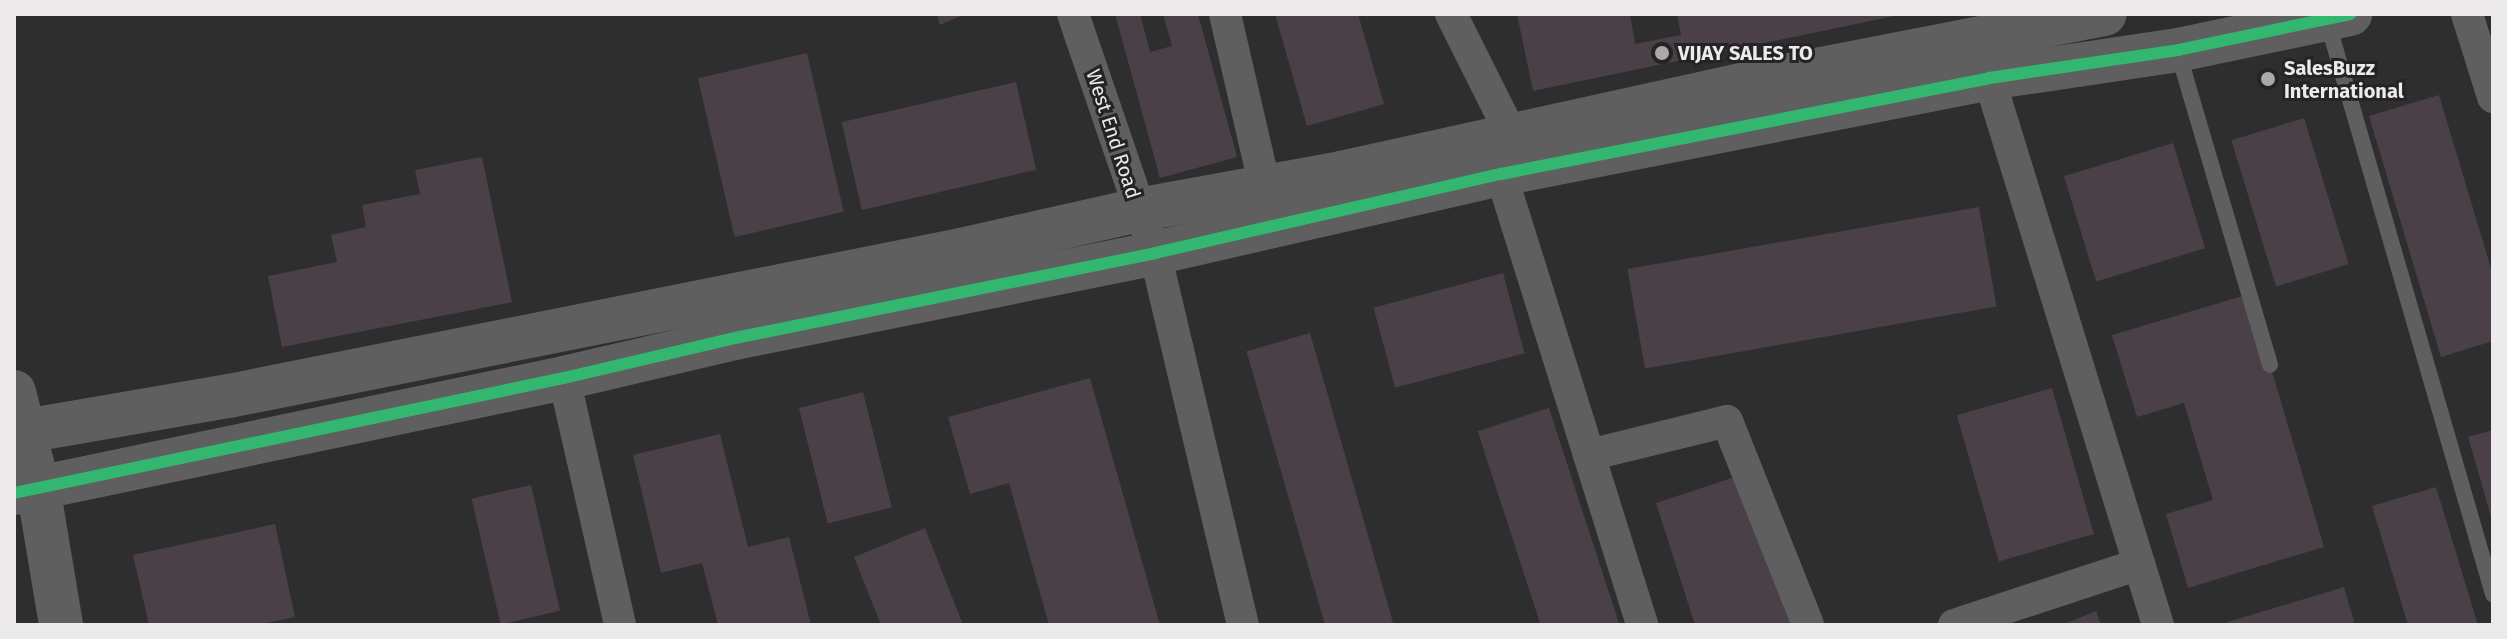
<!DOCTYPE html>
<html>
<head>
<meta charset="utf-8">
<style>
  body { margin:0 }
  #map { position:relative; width:2507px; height:639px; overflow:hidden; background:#2e2e2e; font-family:"Fira Sans",sans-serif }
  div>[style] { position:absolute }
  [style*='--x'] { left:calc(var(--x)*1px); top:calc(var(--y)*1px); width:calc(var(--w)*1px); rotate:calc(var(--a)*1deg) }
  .building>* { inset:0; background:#4a4048; transform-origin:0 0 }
  .lane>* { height:16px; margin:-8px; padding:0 8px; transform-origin:8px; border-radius:8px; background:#605f60 }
  .street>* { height:32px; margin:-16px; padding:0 16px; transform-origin:16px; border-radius:16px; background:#605f60 }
  .secondary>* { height:44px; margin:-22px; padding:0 22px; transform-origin:22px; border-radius:22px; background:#605f60 }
  .cycleway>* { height:12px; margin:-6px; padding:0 6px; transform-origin:6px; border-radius:6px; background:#33b770 }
  .dots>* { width:22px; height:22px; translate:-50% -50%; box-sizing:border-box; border:4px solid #252325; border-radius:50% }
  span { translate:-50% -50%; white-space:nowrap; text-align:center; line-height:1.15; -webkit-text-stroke:6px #252325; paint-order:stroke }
  .poi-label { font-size:20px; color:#eceaeb; font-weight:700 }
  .left { translate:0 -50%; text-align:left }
  .street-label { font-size:20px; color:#eceaeb }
  .frame { position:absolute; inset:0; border:16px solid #eceaeb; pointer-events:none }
</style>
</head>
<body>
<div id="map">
  <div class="building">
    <div style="clip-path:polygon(937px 14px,965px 14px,940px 25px)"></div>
    <div style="clip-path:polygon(1115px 14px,1140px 14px,1150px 52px,1172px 46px,1163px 14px,1198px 14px,1237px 157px,1160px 178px)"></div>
    <div style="clip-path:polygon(1275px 14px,1358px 14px,1384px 104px,1307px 126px)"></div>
    <div style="clip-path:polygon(1517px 14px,1630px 14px,1635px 44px,1681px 35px,1677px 14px,1899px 15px,1533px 91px)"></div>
    <div style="left:807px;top:53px;width:163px;height:112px;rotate:77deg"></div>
    <div style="left:1016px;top:82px;width:90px;height:179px;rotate:77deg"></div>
    <div style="clip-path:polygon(2439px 95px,2493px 275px,2493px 341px,2441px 357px,2369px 116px)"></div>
    <div style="left:2304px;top:118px;width:153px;height:76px;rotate:73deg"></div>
    <div style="left:2173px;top:143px;width:110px;height:114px;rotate:73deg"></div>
    <div style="clip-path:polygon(482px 157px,512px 302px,282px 347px,268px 276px,337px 262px,331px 235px,366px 227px,362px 205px,420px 194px,415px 170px)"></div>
    <div style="left:1979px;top:207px;width:101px;height:357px;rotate:80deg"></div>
    <div style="left:1503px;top:273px;width:83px;height:134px;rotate:75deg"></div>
    <div style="clip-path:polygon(2249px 294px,2324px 547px,2188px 588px,2166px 514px,2213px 500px,2184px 403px,2137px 417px,2112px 335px)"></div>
    <div style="left:1310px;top:333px;width:303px;height:66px;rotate:74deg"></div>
    <div style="clip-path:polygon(1090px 378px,1160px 625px,1049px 625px,1009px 483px,970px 494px,948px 417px)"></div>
    <div style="left:2052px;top:388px;width:152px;height:99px;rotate:74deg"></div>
    <div style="left:863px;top:392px;width:119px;height:66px;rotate:76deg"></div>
    <div style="left:1549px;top:408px;width:228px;height:75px;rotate:72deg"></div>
    <div style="clip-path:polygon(2493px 430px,2493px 520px,2492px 520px,2468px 437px)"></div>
    <div style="clip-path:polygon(720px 434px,748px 547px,789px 537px,811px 625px,718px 625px,702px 563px,661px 573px,633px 455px)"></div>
    <div style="clip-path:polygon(1744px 474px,1793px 625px,1695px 625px,1656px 503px)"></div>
    <div style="left:531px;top:485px;width:129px;height:61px;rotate:77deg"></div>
    <div style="clip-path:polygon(2436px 487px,2478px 625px,2408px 625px,2372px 506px)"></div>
    <div style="clip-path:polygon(275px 524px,295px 617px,257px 625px,149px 625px,133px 555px)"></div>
    <div style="clip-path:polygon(925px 528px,963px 625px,881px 625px,854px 557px)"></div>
    <div style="clip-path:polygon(2344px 587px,2355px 625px,2221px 625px,2221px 624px)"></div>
    <div style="clip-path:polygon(2096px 611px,2101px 625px,2062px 625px)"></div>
  </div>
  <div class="lane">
    <div style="--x:2327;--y:20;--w:598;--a:73.87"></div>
    <div style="--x:2178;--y:52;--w:326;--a:73.6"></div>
  </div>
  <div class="street">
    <div style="--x:1073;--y:14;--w:253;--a:71.1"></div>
    <div style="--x:1155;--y:253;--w:382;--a:76.7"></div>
    <div style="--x:1225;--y:14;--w:178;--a:77"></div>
    <div style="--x:1451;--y:14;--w:134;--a:63.4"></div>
    <div style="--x:2467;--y:14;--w:87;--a:72.6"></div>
    <div style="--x:1989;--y:78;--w:573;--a:72.83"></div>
    <div style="--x:1501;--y:174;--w:473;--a:72.6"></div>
    <div style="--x:564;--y:378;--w:253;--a:77.2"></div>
    <div style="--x:1589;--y:455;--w:142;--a:-13.8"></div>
    <div style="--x:1727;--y:421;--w:219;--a:68.3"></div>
    <div style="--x:1954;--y:625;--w:195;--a:-18.2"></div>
  </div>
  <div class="secondary">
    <div style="--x:14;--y:392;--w:98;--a:75.8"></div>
    <div style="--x:38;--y:487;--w:140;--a:80.5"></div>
    <div style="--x:14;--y:433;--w:218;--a:-9.8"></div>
    <div style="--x:229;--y:396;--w:746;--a:-11.28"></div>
    <div style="--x:961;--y:250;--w:181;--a:-12.7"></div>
    <div style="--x:1138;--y:210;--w:206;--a:-10.3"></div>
    <div style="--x:1341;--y:173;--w:434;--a:-12.4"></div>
    <div style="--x:1765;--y:80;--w:346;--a:-11"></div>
    <div style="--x:14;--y:493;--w:562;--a:-11.81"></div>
    <div style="--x:564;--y:378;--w:176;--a:-13.2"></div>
    <div style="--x:735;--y:338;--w:429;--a:-11.4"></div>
    <div style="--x:1155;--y:253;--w:355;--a:-12.9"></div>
    <div style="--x:1501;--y:174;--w:497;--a:-11.1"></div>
    <div style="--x:1989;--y:78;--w:191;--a:-8.4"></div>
    <div style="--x:2178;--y:50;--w:176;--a:-11.8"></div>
  </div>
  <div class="cycleway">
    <div style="--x:14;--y:493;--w:562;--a:-11.81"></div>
    <div style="--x:564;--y:378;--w:176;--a:-13.2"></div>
    <div style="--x:735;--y:338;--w:429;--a:-11.4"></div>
    <div style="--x:1155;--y:253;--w:355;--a:-12.9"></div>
    <div style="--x:1501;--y:174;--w:497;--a:-11.1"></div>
    <div style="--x:1989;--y:78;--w:191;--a:-8.4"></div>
    <div style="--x:2178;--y:50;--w:176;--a:-11.8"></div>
  </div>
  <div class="dots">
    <div style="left:1662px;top:53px;background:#aaa8a9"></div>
    <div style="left:2268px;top:79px;background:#aaa8a9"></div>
  </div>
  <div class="poi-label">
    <span class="left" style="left:1678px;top:53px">VIJAY SALES TO</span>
    <span class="left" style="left:2284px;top:80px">SalesBuzz<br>International</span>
  </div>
  <div class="street-label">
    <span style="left:1113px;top:134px;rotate:72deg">West End Road</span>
  </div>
  <div class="frame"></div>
</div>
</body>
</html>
